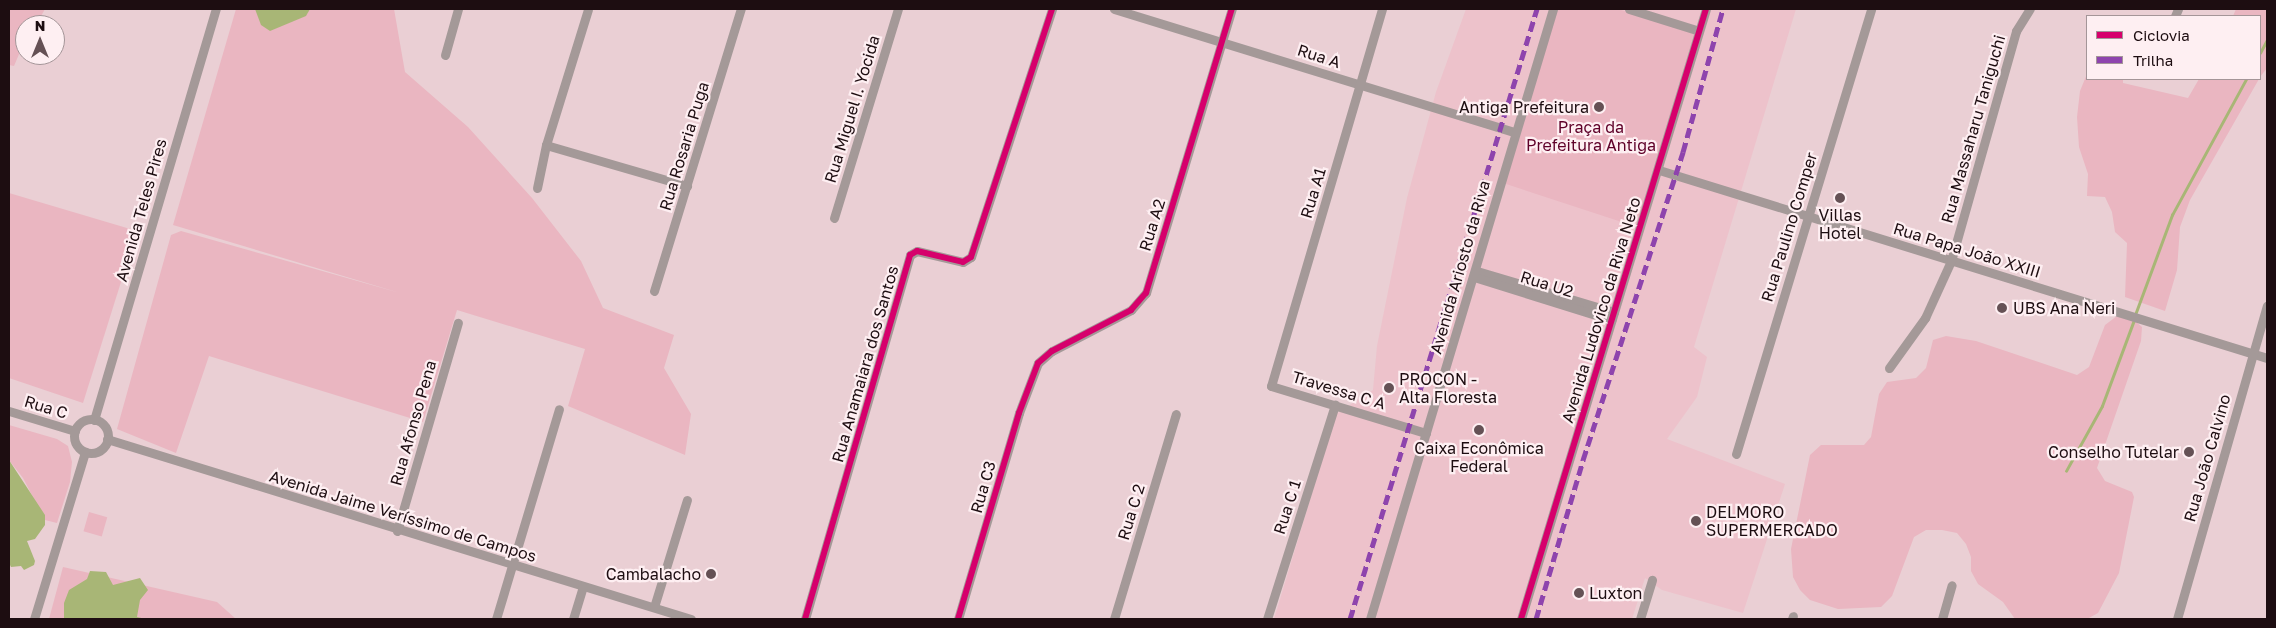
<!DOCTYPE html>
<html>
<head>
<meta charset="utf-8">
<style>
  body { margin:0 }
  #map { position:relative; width:2276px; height:628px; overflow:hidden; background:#eacfd4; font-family:"Golos Text",sans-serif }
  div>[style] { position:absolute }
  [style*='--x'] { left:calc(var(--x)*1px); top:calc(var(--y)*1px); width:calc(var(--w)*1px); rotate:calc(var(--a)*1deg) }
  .built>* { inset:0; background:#edc2cb }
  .green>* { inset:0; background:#eab6c1; transform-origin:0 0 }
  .water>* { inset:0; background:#a8b676 }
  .stream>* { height:2.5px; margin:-1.25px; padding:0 1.25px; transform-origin:1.25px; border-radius:1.25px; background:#a8b676 }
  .minor>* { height:9px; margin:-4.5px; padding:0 4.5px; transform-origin:4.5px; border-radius:4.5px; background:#a49998 }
  .minor>.ring { margin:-4.5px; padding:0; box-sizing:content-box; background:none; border:9px solid #a49998; border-radius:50% }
  .quiet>* { height:5px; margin-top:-2.5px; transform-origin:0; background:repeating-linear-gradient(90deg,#8e44ad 0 10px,transparent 0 15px) }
  .cycleway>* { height:6px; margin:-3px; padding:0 3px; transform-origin:3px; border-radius:3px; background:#d6006c }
  .dots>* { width:14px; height:14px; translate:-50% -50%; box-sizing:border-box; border:2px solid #feeff2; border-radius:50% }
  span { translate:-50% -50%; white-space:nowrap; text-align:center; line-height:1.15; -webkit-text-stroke:4.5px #feeff2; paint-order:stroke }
  .street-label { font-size:16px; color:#1d0d11 }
  .poi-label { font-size:16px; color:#1d0d11 }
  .right { translate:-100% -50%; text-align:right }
  .left { translate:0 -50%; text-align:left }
  .park-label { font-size:16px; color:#5f0129 }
  .frame { position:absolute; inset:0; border:10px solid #1d0d11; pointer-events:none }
  .legend { position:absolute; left:2086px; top:15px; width:175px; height:65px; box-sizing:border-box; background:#feeff2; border:1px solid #a49598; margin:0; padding:6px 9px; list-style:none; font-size:15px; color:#1d0d11 }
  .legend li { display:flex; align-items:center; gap:10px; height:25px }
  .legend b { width:25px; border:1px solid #a49598 }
  .north { position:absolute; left:15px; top:15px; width:50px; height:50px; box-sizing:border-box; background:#feeff2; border:1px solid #a49598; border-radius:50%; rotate:0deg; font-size:14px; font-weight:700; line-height:20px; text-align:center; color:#1d0d11 }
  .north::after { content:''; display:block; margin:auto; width:18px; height:22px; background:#655155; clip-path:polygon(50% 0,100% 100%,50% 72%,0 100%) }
</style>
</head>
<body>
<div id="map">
  <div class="built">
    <div style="clip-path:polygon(1466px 9px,1796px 9px,1694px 347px,1707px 357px,1697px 397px,1667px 439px,1785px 484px,1743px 613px,1662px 590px,1645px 578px,1632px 619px,1274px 619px,1336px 414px,1373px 390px,1377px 346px,1407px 198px,1436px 92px)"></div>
  </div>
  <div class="green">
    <div style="clip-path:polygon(9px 9px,45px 9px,36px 25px,25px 25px,25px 40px,14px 66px,9px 65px)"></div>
    <div style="clip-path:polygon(236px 9px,394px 9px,405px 72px,468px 127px,532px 198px,581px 261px,603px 308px,674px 335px,664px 368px,691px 414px,685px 455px,568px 406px,585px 349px,457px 310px,423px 422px,209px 356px,176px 453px,117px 429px,171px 235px,181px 231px,400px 293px,173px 225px)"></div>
    <div style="clip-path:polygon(1556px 9px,1618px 9px,1695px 34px,1637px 227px,1503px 183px)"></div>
    <div style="clip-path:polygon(2236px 9px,2267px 9px,2267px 68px,2260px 77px,2260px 16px,2233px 16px)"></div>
    <div style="clip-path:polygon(2087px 74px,2087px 79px,2123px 79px,2123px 83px,2188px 98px,2199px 79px,2259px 79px,2190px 200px,2180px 227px,2177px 270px,2165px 311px,2125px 297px,2127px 243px,2115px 232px,2112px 212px,2105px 197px,2087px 196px,2088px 174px,2079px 147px,2077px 117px,2080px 91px)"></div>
    <div style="clip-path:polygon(9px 193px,137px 231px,83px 403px,9px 378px)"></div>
    <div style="clip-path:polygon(2117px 316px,2131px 317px,2142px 327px,2141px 341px,2097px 468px,2105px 481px,2132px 492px,2134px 497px,2119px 573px,2098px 613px,2087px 619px,2015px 619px,2003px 602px,1978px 584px,1971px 571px,1971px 557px,1966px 544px,1957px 533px,1942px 530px,1926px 530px,1914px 537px,1892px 596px,1881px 607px,1838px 609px,1810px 600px,1800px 590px,1793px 577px,1791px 549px,1810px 455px,1821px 445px,1864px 445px,1871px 437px,1879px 394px,1887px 382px,1916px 378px,1926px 368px,1933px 340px,1946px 336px,1976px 341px,2077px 375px,2089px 367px,2105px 325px)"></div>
    <div style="clip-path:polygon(9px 425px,57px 439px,68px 446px,72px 462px,70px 482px,57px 523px,45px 520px,23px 478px,9px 460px)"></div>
    <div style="left:89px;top:512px;width:19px;height:20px;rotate:16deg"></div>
    <div style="clip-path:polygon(63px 567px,217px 602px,236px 619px,49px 619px)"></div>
  </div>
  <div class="water">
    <div style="clip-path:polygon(255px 9px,310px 9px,306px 16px,270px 31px,261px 25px)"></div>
    <div style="clip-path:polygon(9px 460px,45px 515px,45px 525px,35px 539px,27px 541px,35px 561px,34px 565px,24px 570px,21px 566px,11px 567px,9px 563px)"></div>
    <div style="clip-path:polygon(90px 571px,106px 572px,113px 585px,140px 578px,148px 590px,140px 600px,137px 617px,146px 619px,64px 619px,64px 603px,69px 590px,87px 579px)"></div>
  </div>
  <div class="stream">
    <div style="--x:2260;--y:53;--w:15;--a:-62"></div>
    <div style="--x:2135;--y:315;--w:107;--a:-69.7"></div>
    <div style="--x:2172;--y:215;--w:155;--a:-61.4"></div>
    <div style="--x:2066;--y:471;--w:74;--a:-61"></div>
    <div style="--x:2102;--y:406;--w:92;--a:-69.6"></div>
  </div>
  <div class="minor">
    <div style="--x:1114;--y:9;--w:418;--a:17.1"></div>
    <div style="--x:1382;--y:9;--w:393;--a:106.4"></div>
    <div style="--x:1271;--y:386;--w:162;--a:16.9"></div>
    <div style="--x:1629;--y:9;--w:73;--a:17.4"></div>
    <div style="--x:2175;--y:16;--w:8;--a:-67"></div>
    <div style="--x:445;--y:55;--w:48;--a:-74.2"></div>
    <div style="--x:546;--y:145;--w:147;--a:16.2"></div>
    <div style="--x:1659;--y:170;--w:636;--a:17.18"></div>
    <div style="--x:537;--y:188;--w:44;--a:-78.2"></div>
    <div style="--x:546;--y:145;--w:142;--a:-72.8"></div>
    <div style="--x:834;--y:218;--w:219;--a:-73"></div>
    <div style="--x:1477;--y:271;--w:143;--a:16.7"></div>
    <div style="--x:1474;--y:277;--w:144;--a:17.4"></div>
    <div style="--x:654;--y:291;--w:295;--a:-72.9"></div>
    <div style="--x:1889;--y:368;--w:62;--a:-54.2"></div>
    <div style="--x:1925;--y:318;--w:63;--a:-65.5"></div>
    <div style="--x:1951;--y:261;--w:239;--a:-74.2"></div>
    <div style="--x:2016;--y:31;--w:26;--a:-58"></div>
    <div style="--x:9;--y:411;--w:69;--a:16.9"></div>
    <div class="ring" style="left:74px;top:419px;width:25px;height:25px"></div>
    <div style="--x:94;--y:420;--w:429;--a:-73.5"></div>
    <div style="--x:107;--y:439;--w:611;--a:17.13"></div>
    <div style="--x:1736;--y:454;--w:465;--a:-73.1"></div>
    <div style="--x:397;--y:531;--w:217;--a:-73.7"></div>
    <div style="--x:654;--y:607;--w:112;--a:-72.9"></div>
    <div style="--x:34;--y:619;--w:175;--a:-73"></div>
    <div style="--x:496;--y:619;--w:219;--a:-73.3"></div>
    <div style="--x:573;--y:619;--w:34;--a:-73"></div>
    <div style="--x:805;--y:619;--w:379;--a:-73.9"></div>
    <div style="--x:910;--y:255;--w:8;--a:-30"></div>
    <div style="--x:917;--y:251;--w:47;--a:13.4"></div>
    <div style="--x:963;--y:262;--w:9;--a:-32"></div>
    <div style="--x:971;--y:257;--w:261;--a:-71.9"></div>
    <div style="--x:958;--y:619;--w:215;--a:-73.5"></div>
    <div style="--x:1019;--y:413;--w:53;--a:-69.2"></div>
    <div style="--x:1038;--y:363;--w:18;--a:-41"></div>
    <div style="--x:1052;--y:351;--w:89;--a:-27.4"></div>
    <div style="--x:1131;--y:310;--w:23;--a:-49"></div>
    <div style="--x:1146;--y:293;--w:297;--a:-73.2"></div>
    <div style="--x:1114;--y:619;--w:214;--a:-73.2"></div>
    <div style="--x:1267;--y:619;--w:225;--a:-72.4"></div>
    <div style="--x:1370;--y:619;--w:637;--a:-73.3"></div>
    <div style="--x:1521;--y:619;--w:637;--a:-73.13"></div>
    <div style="--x:1640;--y:619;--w:41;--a:-72.9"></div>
    <div style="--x:1792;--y:619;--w:3;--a:-72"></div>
    <div style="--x:1942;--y:619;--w:35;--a:-74"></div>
    <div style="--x:2177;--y:619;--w:326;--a:-74"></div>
  </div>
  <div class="quiet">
    <div style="--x:1350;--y:619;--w:638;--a:-72.96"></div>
    <div style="--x:1536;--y:619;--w:166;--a:-73.5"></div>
    <div style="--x:1583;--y:460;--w:324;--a:-72"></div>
    <div style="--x:1683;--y:152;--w:148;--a:-74.4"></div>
  </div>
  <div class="cycleway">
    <div style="--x:805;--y:619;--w:379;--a:-73.9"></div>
    <div style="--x:910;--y:255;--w:8;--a:-30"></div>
    <div style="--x:917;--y:251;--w:47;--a:13.4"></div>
    <div style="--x:963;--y:262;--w:9;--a:-32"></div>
    <div style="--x:971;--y:257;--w:261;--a:-71.9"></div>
    <div style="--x:958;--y:619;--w:215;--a:-73.5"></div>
    <div style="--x:1019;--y:413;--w:53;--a:-69.2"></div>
    <div style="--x:1038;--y:363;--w:18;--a:-41"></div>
    <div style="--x:1052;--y:351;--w:89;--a:-27.4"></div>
    <div style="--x:1131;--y:310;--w:23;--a:-49"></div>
    <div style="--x:1146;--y:293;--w:297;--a:-73.2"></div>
    <div style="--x:1521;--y:619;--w:637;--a:-73.13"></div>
  </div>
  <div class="dots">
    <div style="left:1599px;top:107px;background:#655155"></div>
    <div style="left:1840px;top:198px;background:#655155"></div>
    <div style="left:2002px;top:308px;background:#655155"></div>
    <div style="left:1389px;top:388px;background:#655155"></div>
    <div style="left:1479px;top:430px;background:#655155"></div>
    <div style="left:2189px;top:452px;background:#655155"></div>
    <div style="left:1696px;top:521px;background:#655155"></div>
    <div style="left:711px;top:574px;background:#655155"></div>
    <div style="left:1579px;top:593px;background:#655155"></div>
  </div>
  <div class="street-label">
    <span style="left:1319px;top:56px;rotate:18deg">Rua A</span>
    <span style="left:852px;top:109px;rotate:-73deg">Rua Miguel I. Yocida</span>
    <span style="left:1973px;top:129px;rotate:-74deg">Rua Massaharu Taniguchi</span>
    <span style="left:684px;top:146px;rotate:-73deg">Rua Rosaria Puga</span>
    <span style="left:1313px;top:193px;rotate:-73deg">Rua A1</span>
    <span style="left:141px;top:210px;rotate:-74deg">Avenida Teles Pires</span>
    <span style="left:1152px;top:225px;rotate:-73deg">Rua A2</span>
    <span style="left:1789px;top:227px;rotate:-73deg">Rua Paulino Comper</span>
    <span style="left:1967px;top:250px;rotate:17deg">Rua Papa João XXIII</span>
    <span style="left:1460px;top:267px;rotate:-74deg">Avenida Ariosto da Riva</span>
    <span style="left:1547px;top:284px;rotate:17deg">Rua U2</span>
    <span style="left:1601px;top:310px;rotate:-73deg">Avenida Ludovico da Riva Neto</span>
    <span style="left:865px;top:364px;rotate:-74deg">Rua Anamaiara dos Santos</span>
    <span style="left:1339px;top:390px;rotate:17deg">Travessa C A</span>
    <span style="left:46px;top:407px;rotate:17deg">Rua C</span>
    <span style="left:413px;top:423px;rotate:-74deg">Rua Afonso Pena</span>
    <span style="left:2207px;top:458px;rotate:-74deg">Rua João Calvino</span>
    <span style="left:983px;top:487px;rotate:-74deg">Rua C3</span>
    <span style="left:1287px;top:507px;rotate:-72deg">Rua C 1</span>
    <span style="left:1131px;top:512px;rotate:-73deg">Rua C 2</span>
    <span style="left:403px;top:516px;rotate:17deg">Avenida Jaime Veríssimo de Campos</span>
  </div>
  <div class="poi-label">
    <span class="right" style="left:1589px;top:107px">Antiga Prefeitura</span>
    <span style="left:1840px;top:224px">Villas<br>Hotel</span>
    <span class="left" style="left:2013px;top:308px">UBS Ana Neri</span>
    <span class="left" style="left:1399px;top:388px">PROCON -<br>Alta Floresta</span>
    <span style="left:1479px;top:457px">Caixa Econômica<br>Federal</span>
    <span class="right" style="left:2179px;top:452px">Conselho Tutelar</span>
    <span class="left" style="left:1706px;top:521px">DELMORO<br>SUPERMERCADO</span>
    <span class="right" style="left:701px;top:574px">Cambalacho</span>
    <span class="left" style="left:1589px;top:593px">Luxton</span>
  </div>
  <div class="park-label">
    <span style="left:1591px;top:136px">Praça da<br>Prefeitura Antiga</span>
  </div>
  <div class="frame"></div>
  <ul class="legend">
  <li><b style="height:6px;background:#d6006c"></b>Ciclovia</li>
  <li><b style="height:6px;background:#8e44ad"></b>Trilha</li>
  </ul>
  <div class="north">N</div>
</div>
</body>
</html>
